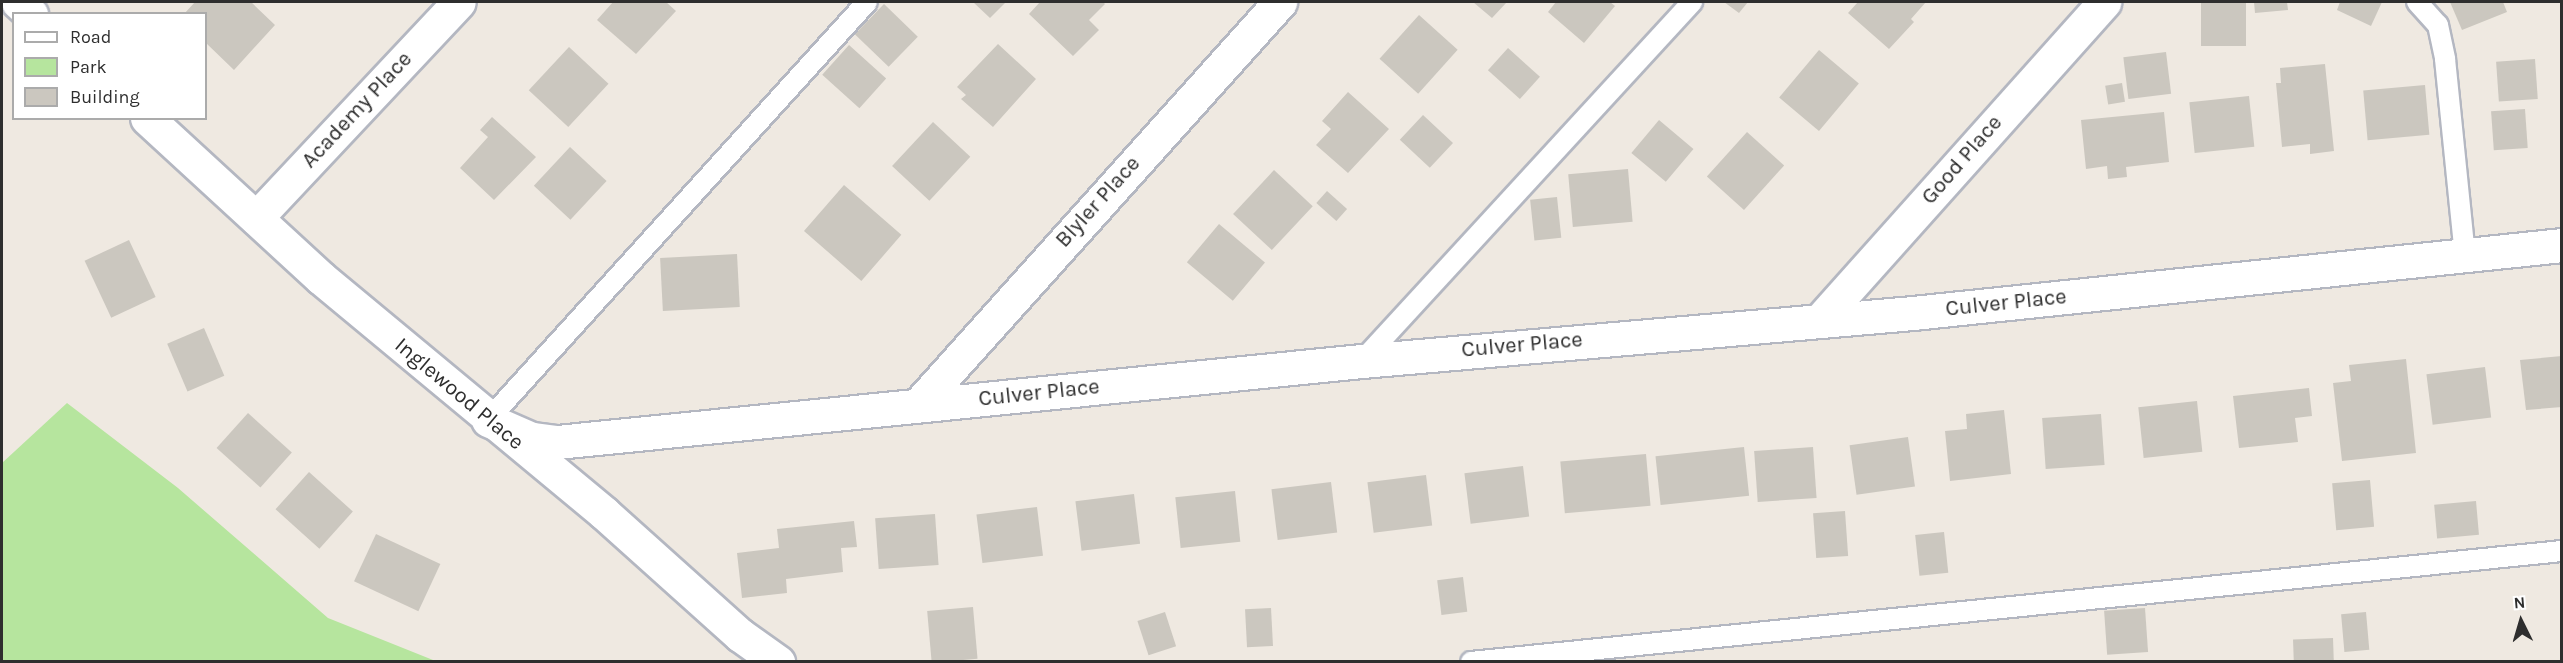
<!DOCTYPE html>
<html>
<head>
<meta charset="utf-8">
<style>
  body { margin:0 }
  #map { position:relative; width:2563px; height:663px; overflow:hidden; background:#efe9e1; font-family:Karla,sans-serif }
  div>[style] { position:absolute }
  [style*='--x'] { left:calc(var(--x)*1px); top:calc(var(--y)*1px); width:calc(var(--w)*1px); rotate:calc(var(--a)*1deg) }
  .green>* { inset:0; background:#b6e59e }
  .building>* { inset:0; background:#cbc7bf; transform-origin:0 0 }
  .roads { filter:drop-shadow(2px 0 #b4b7c1) drop-shadow(-2px 0 #b4b7c1) drop-shadow(0 2px #b4b7c1) drop-shadow(0 -2px #b4b7c1) }
  .lane>* { height:20px; margin:-10px; padding:0 10px; transform-origin:10px; border-radius:10px; background:#fff }
  .street>* { height:33px; margin:-16.5px; padding:0 16.5px; transform-origin:16.5px; border-radius:16.5px; background:#fff }
  span { translate:-50% -50%; white-space:nowrap; text-align:center; line-height:1.15; -webkit-text-stroke:6px #fff; paint-order:stroke }
  .street-label { font-size:22px; color:#2e2e2e }
  .frame { position:absolute; inset:0; border:3px solid #2e2e2e; pointer-events:none }
  .legend { position:absolute; left:12px; top:12px; width:195px; height:108px; box-sizing:border-box; background:#fff; border:2px solid #ababab; margin:0; padding:8px 10px; list-style:none; font-size:18px; color:#2e2e2e }
  .legend li { display:flex; align-items:center; gap:12px; height:30px }
  .legend b { width:30px; border:2px solid #ababab }
  .north { position:absolute; left:2491px; top:591px; width:60px; height:60px; -webkit-text-stroke:4px #fff; paint-order:stroke; rotate:355deg; font-size:16px; font-weight:700; line-height:24px; text-align:center; color:#2e2e2e }
  .north::after { content:''; display:block; margin:auto; width:21px; height:27px; background:#2e2e2e; clip-path:polygon(50% 0,100% 100%,50% 72%,0 100%) }
</style>
</head>
<body>
<div id="map">
  <div class="green">
    <div style="clip-path:polygon(67px 403px,178px 488px,328px 618px,433px 660px,450px 661px,2px 661px,2px 463px)"></div>
  </div>
  <div class="building">
    <div style="clip-path:polygon(195px 2px,251px 2px,275px 25px,234px 70px,206px 43px,206px 14px,184px 14px)"></div>
    <div style="clip-path:polygon(613px 2px,666px 2px,676px 11px,636px 54px,597px 20px)"></div>
    <div style="clip-path:polygon(973px 2px,1006px 2px,990px 18px)"></div>
    <div style="clip-path:polygon(1040px 2px,1103px 2px,1105px 4px,1089px 20px,1099px 30px,1073px 56px,1029px 14px)"></div>
    <div style="clip-path:polygon(1473px 2px,1507px 2px,1492px 18px)"></div>
    <div style="clip-path:polygon(1556px 2px,1610px 2px,1615px 6px,1584px 43px,1548px 12px)"></div>
    <div style="clip-path:polygon(1724px 2px,1748px 2px,1739px 13px)"></div>
    <div style="clip-path:polygon(1858px 2px,1926px 2px,1911px 19px,1914px 22px,1889px 49px,1848px 13px)"></div>
    <div style="left:2201px;top:2px;width:45px;height:44px"></div>
    <div style="clip-path:polygon(2254px 2px,2287px 2px,2288px 10px,2255px 13px)"></div>
    <div style="clip-path:polygon(2340px 2px,2382px 2px,2371px 26px,2337px 10px)"></div>
    <div style="clip-path:polygon(2450px 2px,2503px 2px,2507px 12px,2462px 30px)"></div>
    <div style="left:884px;top:4px;width:47px;height:42px;rotate:44deg"></div>
    <div style="left:1419px;top:15px;width:52px;height:59px;rotate:42deg"></div>
    <div style="clip-path:polygon(998px 44px,1036px 79px,993px 127px,961px 99px,966px 95px,957px 87px)"></div>
    <div style="left:849px;top:45px;width:50px;height:40px;rotate:42deg"></div>
    <div style="left:569px;top:47px;width:54px;height:59px;rotate:43deg"></div>
    <div style="left:1508px;top:48px;width:43px;height:30px;rotate:42deg"></div>
    <div style="left:1819px;top:50px;width:52px;height:62px;rotate:40deg"></div>
    <div style="left:2166px;top:52px;width:42px;height:43px;rotate:83deg"></div>
    <div style="left:2535px;top:59px;width:40px;height:39px;rotate:86deg"></div>
    <div style="clip-path:polygon(2325px 64px,2334px 151px,2310px 154px,2310px 144px,2282px 147px,2276px 83px,2281px 83px,2280px 68px)"></div>
    <div style="left:2122px;top:83px;width:19px;height:17px;rotate:81deg"></div>
    <div style="left:2425px;top:85px;width:50px;height:62px;rotate:85deg"></div>
    <div style="clip-path:polygon(1348px 92px,1389px 129px,1348px 173px,1316px 145px,1331px 129px,1322px 121px)"></div>
    <div style="left:2249px;top:96px;width:51px;height:60px;rotate:84deg"></div>
    <div style="left:2525px;top:109px;width:39px;height:34px;rotate:86deg"></div>
    <div style="clip-path:polygon(2164px 112px,2169px 162px,2126px 167px,2127px 177px,2108px 179px,2107px 166px,2086px 169px,2081px 120px)"></div>
    <div style="left:1423px;top:115px;width:41px;height:34px;rotate:43deg"></div>
    <div style="clip-path:polygon(492px 117px,536px 157px,494px 200px,460px 168px,488px 137px,480px 130px)"></div>
    <div style="left:1659px;top:120px;width:45px;height:43px;rotate:40deg"></div>
    <div style="left:933px;top:122px;width:51px;height:60px;rotate:43deg"></div>
    <div style="left:1747px;top:132px;width:50px;height:60px;rotate:42deg"></div>
    <div style="left:570px;top:147px;width:50px;height:53px;rotate:43deg"></div>
    <div style="left:1628px;top:169px;width:53px;height:60px;rotate:85deg"></div>
    <div style="left:1274px;top:170px;width:53px;height:60px;rotate:43deg"></div>
    <div style="left:844px;top:185px;width:76px;height:61px;rotate:41deg"></div>
    <div style="left:1327px;top:191px;width:27px;height:16px;rotate:42deg"></div>
    <div style="left:1557px;top:197px;width:41px;height:27px;rotate:84deg"></div>
    <div style="left:1219px;top:224px;width:60px;height:50px;rotate:40deg"></div>
    <div style="left:129px;top:240px;width:63px;height:49px;rotate:65deg"></div>
    <div style="left:737px;top:254px;width:53px;height:77px;rotate:87deg"></div>
    <div style="left:204px;top:328px;width:52px;height:40px;rotate:67deg"></div>
    <div style="clip-path:polygon(2562px 356px,2562px 407px,2526px 410px,2520px 360px)"></div>
    <div style="clip-path:polygon(2406px 359px,2416px 453px,2342px 461px,2333px 383px,2351px 381px,2349px 365px)"></div>
    <div style="left:2485px;top:367px;width:51px;height:59px;rotate:83deg"></div>
    <div style="clip-path:polygon(2309px 388px,2312px 416px,2295px 418px,2298px 442px,2239px 448px,2233px 396px)"></div>
    <div style="left:2197px;top:401px;width:51px;height:59px;rotate:84deg"></div>
    <div style="clip-path:polygon(2004px 410px,2011px 474px,1950px 481px,1945px 431px,1967px 429px,1966px 414px)"></div>
    <div style="left:248px;top:413px;width:59px;height:47px;rotate:42deg"></div>
    <div style="left:2101px;top:414px;width:51px;height:59px;rotate:86deg"></div>
    <div style="left:1908px;top:437px;width:50px;height:59px;rotate:82deg"></div>
    <div style="left:1744px;top:447px;width:49px;height:89px;rotate:84deg"></div>
    <div style="left:1813px;top:447px;width:51px;height:59px;rotate:86deg"></div>
    <div style="left:1646px;top:454px;width:52px;height:86px;rotate:85deg"></div>
    <div style="left:1523px;top:466px;width:51px;height:59px;rotate:83deg"></div>
    <div style="left:309px;top:472px;width:59px;height:50px;rotate:42deg"></div>
    <div style="left:1426px;top:475px;width:51px;height:59px;rotate:83deg"></div>
    <div style="left:2370px;top:480px;width:47px;height:38px;rotate:85deg"></div>
    <div style="left:1331px;top:482px;width:51px;height:60px;rotate:83deg"></div>
    <div style="left:1235px;top:491px;width:51px;height:60px;rotate:84deg"></div>
    <div style="left:1134px;top:494px;width:50px;height:59px;rotate:83deg"></div>
    <div style="left:2476px;top:501px;width:34px;height:42px;rotate:85deg"></div>
    <div style="left:1037px;top:507px;width:49px;height:61px;rotate:83deg"></div>
    <div style="left:1845px;top:511px;width:45px;height:32px;rotate:86deg"></div>
    <div style="left:935px;top:514px;width:51px;height:60px;rotate:86deg"></div>
    <div style="clip-path:polygon(854px 521px,857px 547px,841px 548px,843px 572px,786px 579px,787px 593px,742px 598px,737px 553px,779px 548px,777px 529px)"></div>
    <div style="left:1944px;top:532px;width:41px;height:29px;rotate:84deg"></div>
    <div style="left:376px;top:534px;width:71px;height:52px;rotate:25deg"></div>
    <div style="left:1463px;top:577px;width:35px;height:26px;rotate:83deg"></div>
    <div style="left:973px;top:607px;width:52px;height:46px;rotate:85deg"></div>
    <div style="left:1271px;top:608px;width:38px;height:26px;rotate:87deg"></div>
    <div style="left:2145px;top:608px;width:44px;height:41px;rotate:86deg"></div>
    <div style="left:1165px;top:612px;width:36px;height:29px;rotate:72deg"></div>
    <div style="left:2366px;top:612px;width:38px;height:25px;rotate:85deg"></div>
    <div style="left:2333px;top:638px;width:24px;height:40px;rotate:88deg"></div>
  </div>
  <div class="roads">
    <div class="lane">
      <div style="--x:2417;--y:2;--w:31;--a:48"></div>
      <div style="--x:2438;--y:25;--w:35;--a:78"></div>
      <div style="--x:2445;--y:59;--w:197;--a:84.2"></div>
      <div style="--x:1362;--y:361;--w:488;--a:-47.4"></div>
      <div style="--x:488;--y:420;--w:564;--a:-47.8"></div>
      <div style="--x:1471;--y:662;--w:1097;--a:-5.81"></div>
    </div>
    <div class="street">
      <div style="--x:18;--y:2;--w:18;--a:43"></div>
      <div style="--x:147;--y:118;--w:236;--a:42.6"></div>
      <div style="--x:321;--y:278;--w:368;--a:39.7"></div>
      <div style="--x:604;--y:513;--w:183;--a:41.9"></div>
      <div style="--x:740;--y:635;--w:47;--a:35.4"></div>
      <div style="--x:256;--y:218;--w:296;--a:-46.8"></div>
      <div style="--x:1821;--y:319;--w:425;--a:-48.2"></div>
      <div style="--x:918;--y:405;--w:542;--a:-48.07"></div>
      <div style="--x:488;--y:420;--w:48;--a:23.4"></div>
      <div style="--x:532;--y:439;--w:25;--a:7"></div>
      <div style="--x:557;--y:442;--w:809;--a:-5.75"></div>
      <div style="--x:1362;--y:361;--w:553;--a:-4.98"></div>
      <div style="--x:1913;--y:313;--w:653;--a:-5.98"></div>
    </div>
  </div>
  <div class="street-label">
    <span style="left:357px;top:110px;rotate:-47deg">Academy Place</span>
    <span style="left:1962px;top:160px;rotate:-49deg">Good Place</span>
    <span style="left:1098px;top:202px;rotate:-48deg">Blyler Place</span>
    <span style="left:2006px;top:303px;rotate:-6deg">Culver Place</span>
    <span style="left:1522px;top:345px;rotate:-5deg">Culver Place</span>
    <span style="left:1039px;top:393px;rotate:-6deg">Culver Place</span>
    <span style="left:459px;top:394px;rotate:40deg">Inglewood Place</span>
  </div>
  <div class="frame"></div>
  <ul class="legend">
  <li><b style="height:8px;background:#fff"></b>Road</li>
  <li><b style="height:16px;background:#b6e59e"></b>Park</li>
  <li><b style="height:16px;background:#cbc7bf"></b>Building</li>
  </ul>
  <div class="north">N</div>
</div>
</body>
</html>
